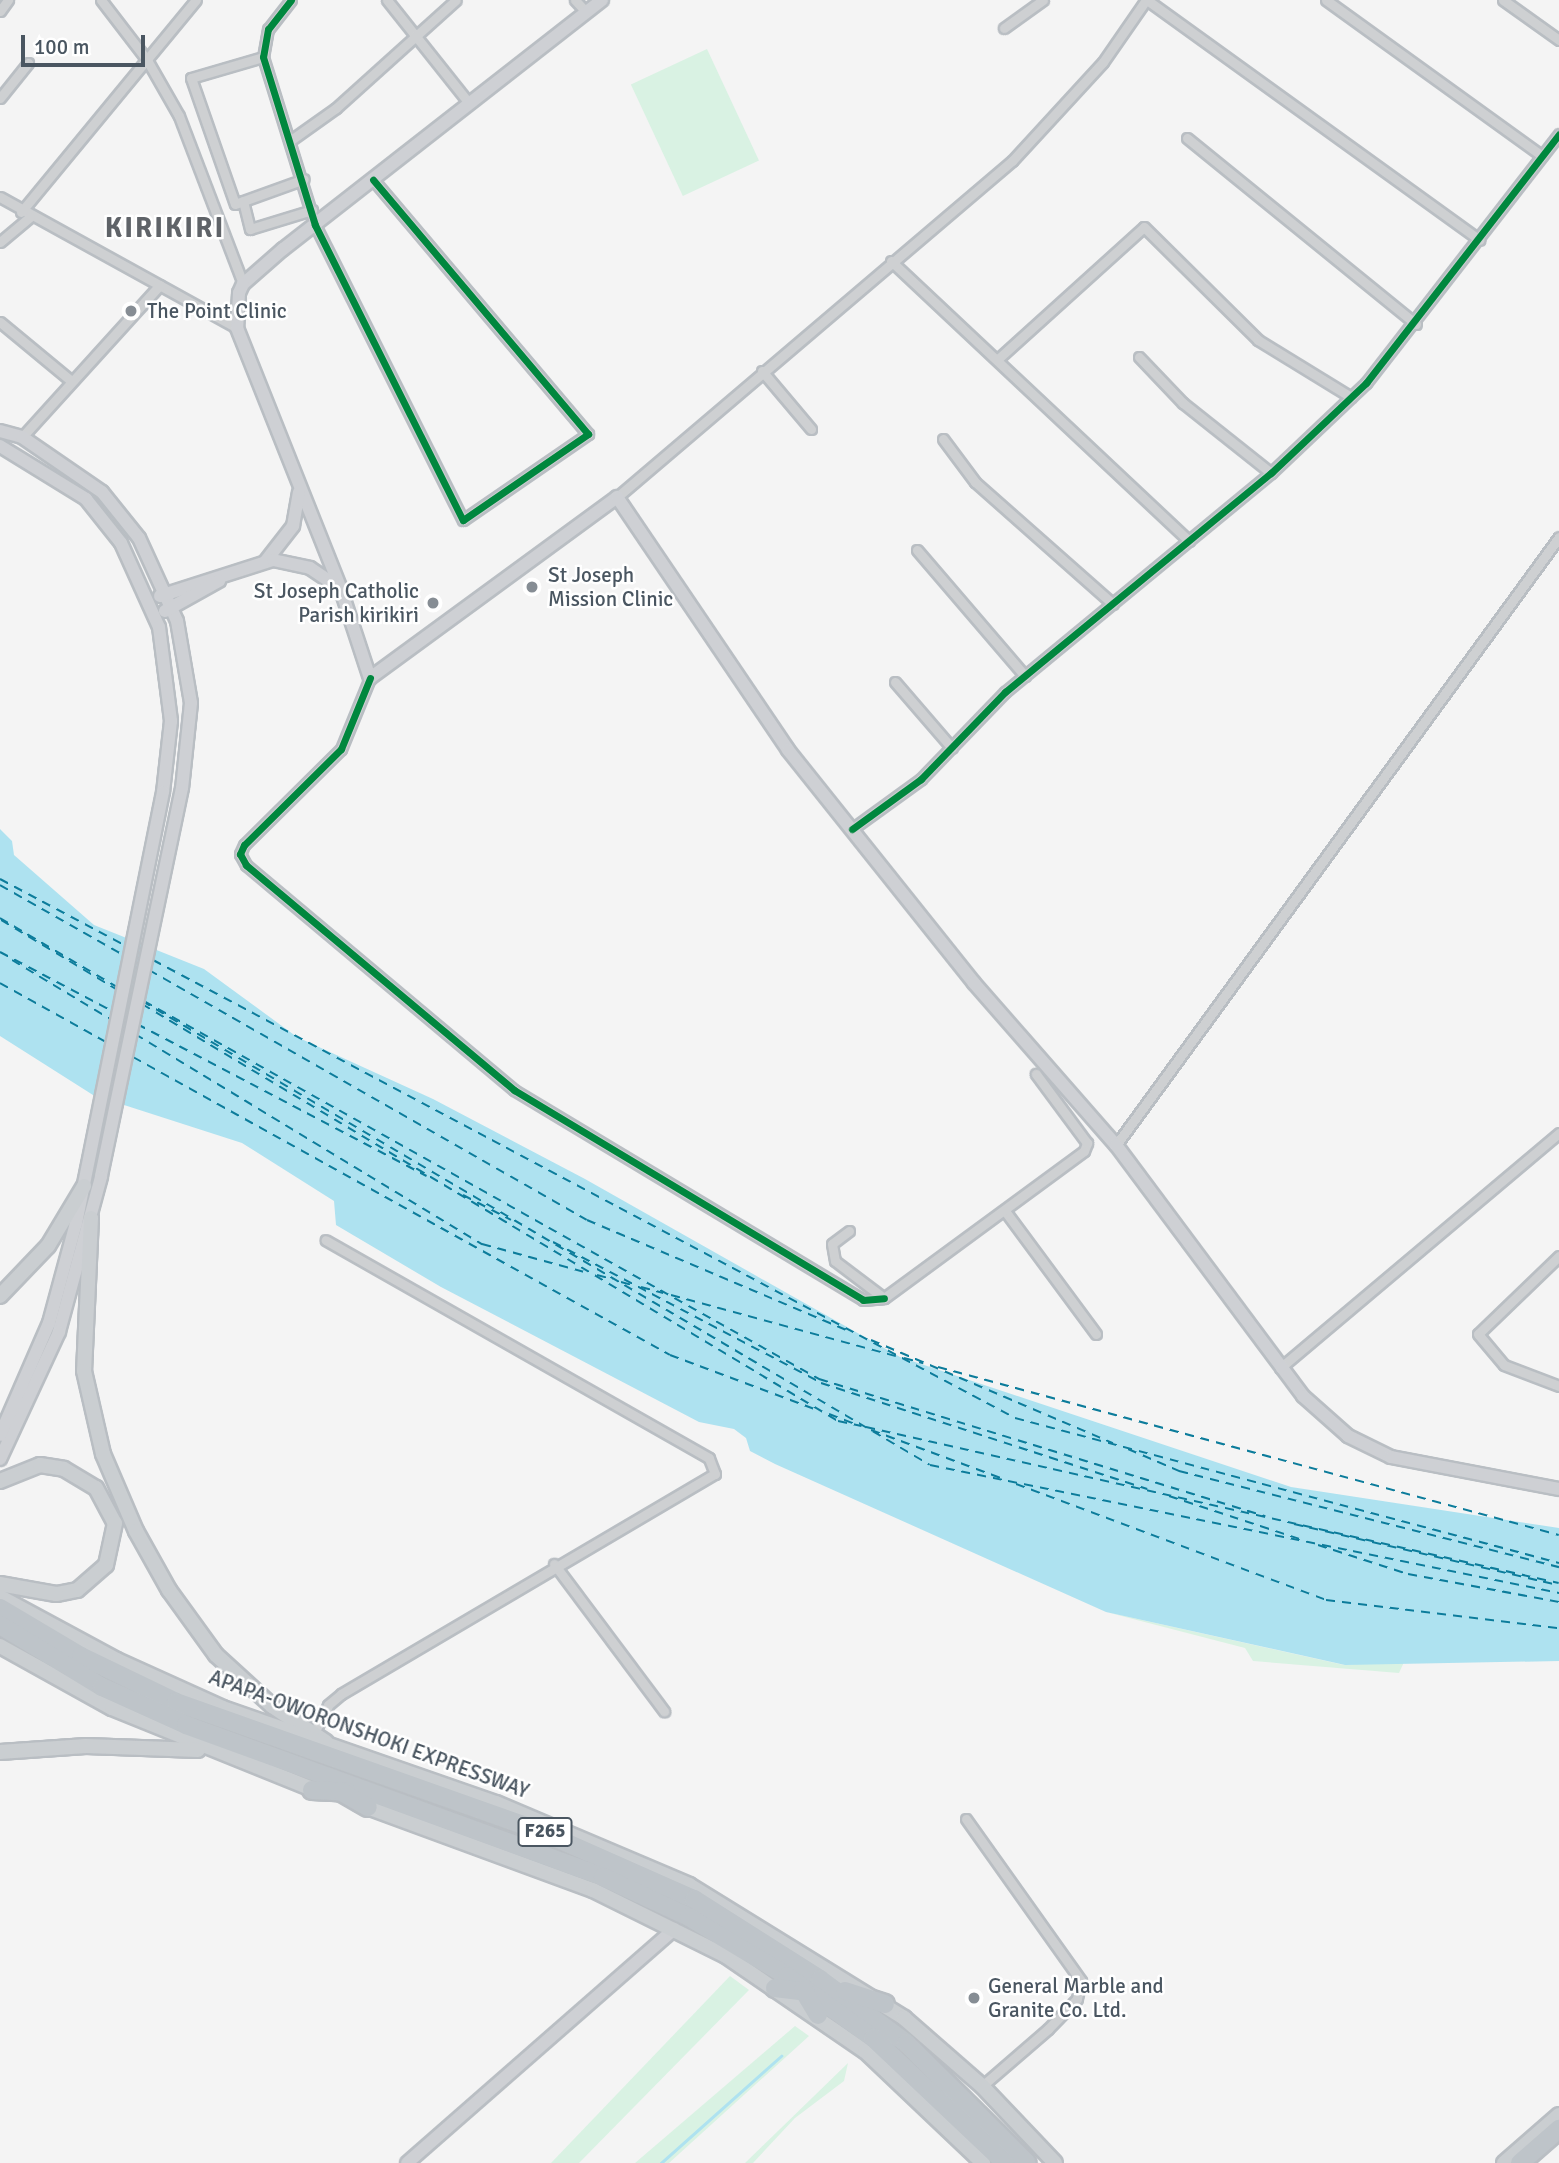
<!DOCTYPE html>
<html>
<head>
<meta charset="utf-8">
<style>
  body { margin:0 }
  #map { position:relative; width:1559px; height:2163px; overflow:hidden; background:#f4f4f4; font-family:Signika,sans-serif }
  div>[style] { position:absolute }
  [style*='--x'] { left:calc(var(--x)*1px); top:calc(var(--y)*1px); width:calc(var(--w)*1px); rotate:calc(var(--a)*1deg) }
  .green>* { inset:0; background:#d9f2e3; transform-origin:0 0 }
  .water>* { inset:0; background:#aee2f0 }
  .stream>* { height:2.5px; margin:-1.25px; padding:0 1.25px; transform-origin:1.25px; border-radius:1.25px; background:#aee2f0 }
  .ferry>* { height:2px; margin-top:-1px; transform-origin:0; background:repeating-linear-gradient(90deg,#0c7c9b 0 9px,transparent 0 16px) }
  .roads { filter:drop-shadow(2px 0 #b9bec3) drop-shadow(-2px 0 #b9bec3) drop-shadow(0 2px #b9bec3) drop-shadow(0 -2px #b9bec3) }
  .street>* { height:9px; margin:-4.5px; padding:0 4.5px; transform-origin:4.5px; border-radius:4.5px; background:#ced0d2 }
  .secondary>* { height:12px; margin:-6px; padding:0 6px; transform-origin:6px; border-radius:6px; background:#ced0d4 }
  .primary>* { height:14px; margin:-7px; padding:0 7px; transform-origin:7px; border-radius:7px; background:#caced1 }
  .highway>* { height:18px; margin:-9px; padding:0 9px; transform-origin:9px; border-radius:9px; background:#bec4c9 }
  .cycleway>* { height:7px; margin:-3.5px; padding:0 3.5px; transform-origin:3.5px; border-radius:3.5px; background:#00873e }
  .dots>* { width:19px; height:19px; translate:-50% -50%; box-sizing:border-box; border:4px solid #fff; border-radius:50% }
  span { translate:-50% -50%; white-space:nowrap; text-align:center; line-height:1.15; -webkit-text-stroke:5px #fff; paint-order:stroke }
  .shield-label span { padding:2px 5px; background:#fff; border:2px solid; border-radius:5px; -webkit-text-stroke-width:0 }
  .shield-label { font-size:19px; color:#4a5661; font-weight:700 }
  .poi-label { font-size:21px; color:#4a5661 }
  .left { translate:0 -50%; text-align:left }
  .right { translate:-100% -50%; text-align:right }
  .street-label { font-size:21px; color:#4a5661 }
  .district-label { font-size:28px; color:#5f6368; font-weight:700; letter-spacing:2px }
  .scale { position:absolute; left:21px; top:35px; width:124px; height:32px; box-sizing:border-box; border:4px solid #4a5661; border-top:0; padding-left:9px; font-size:21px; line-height:24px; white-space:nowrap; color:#4a5661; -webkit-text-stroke:5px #fff; paint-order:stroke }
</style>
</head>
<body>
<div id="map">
  <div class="green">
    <div style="left:707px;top:49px;width:123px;height:84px;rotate:65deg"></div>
    <div style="clip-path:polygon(1106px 1612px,1344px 1665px,1405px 1660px,1399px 1673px,1253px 1661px,1245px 1648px)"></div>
    <div style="clip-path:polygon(730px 1976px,749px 1990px,579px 2163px,551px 2163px)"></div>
    <div style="clip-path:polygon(795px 2026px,809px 2036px,669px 2163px,635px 2163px)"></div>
    <div style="clip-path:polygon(848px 2063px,844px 2081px,795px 2118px,753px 2163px,745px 2163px)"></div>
  </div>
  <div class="water">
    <div style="clip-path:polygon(0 829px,12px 841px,14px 855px,94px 925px,204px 969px,297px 1037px,433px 1099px,585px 1179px,900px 1357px,1291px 1487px,1559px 1528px,1559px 1661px,1345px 1665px,1106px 1612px,775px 1464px,750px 1451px,746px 1438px,734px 1429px,699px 1422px,441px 1287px,336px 1225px,334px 1201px,242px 1143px,93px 1095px,0 1036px)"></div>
  </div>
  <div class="stream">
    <div style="--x:661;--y:2163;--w:161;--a:-41.7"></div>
  </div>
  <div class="ferry">
    <div style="--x:0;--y:879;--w:143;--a:28"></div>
    <div style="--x:0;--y:885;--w:142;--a:29.6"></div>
    <div style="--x:0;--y:918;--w:138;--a:30.5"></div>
    <div style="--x:1;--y:920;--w:134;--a:31"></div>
    <div style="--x:0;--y:952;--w:129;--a:27.8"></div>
    <div style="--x:12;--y:960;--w:117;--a:31"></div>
    <div style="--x:153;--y:960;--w:976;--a:27.98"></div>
    <div style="--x:1015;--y:1418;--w:563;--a:14.92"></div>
    <div style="--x:149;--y:970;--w:504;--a:29.72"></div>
    <div style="--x:587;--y:1220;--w:281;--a:23"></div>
    <div style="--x:0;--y:983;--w:121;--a:29.1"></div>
    <div style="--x:142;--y:1001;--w:914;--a:30.49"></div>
    <div style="--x:930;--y:1465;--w:642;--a:11.5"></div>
    <div style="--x:144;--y:1001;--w:774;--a:29.25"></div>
    <div style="--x:819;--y:1379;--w:467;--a:17.1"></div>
    <div style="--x:142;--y:1004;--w:811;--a:30.93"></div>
    <div style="--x:838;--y:1421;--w:24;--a:12"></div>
    <div style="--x:137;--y:1024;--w:327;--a:27.7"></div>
    <div style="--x:135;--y:1034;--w:406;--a:31.2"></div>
    <div style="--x:482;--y:1244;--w:110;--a:15.3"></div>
    <div style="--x:133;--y:1057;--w:614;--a:29.03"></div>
    <div style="--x:670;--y:1355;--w:157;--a:20.5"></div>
    <div style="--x:463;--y:1195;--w:54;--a:27.5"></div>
    <div style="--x:553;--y:1242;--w:303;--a:27.7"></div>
    <div style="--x:821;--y:1383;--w:343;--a:18"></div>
    <div style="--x:597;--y:1275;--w:16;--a:15"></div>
    <div style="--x:621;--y:1282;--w:11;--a:15"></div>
    <div style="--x:641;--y:1287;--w:23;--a:15"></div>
    <div style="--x:671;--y:1295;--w:233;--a:15.2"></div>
    <div style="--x:871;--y:1340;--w:263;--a:23.1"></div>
    <div style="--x:904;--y:1358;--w:20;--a:15"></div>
    <div style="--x:938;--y:1367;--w:643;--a:15.14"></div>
    <div style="--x:829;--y:1414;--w:26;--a:21"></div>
    <div style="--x:866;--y:1427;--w:710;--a:12.69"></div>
    <div style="--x:871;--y:1430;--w:139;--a:20.3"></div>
    <div style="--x:1128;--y:1449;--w:56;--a:23.3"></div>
    <div style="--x:1179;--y:1471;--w:392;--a:14.2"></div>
    <div style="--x:1016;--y:1484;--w:331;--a:20.5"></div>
    <div style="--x:1326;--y:1600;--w:235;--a:6.9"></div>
    <div style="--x:1169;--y:1496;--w:138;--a:18.2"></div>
    <div style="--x:1294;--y:1524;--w:272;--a:13"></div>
    <div style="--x:1318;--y:1545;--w:95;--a:17.9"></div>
    <div style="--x:1408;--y:1574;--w:154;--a:10.5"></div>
  </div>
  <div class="roads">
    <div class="street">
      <div style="--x:101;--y:0;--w:76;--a:52.5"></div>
      <div style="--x:147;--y:60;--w:64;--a:60.3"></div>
      <div style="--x:179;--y:116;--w:180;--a:69.1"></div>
      <div style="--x:291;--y:0;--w:37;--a:128"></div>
      <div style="--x:268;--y:29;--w:28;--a:100"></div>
      <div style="--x:263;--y:57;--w:176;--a:72.8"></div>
      <div style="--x:315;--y:225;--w:330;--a:63.4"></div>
      <div style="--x:463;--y:520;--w:152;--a:-34.5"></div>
      <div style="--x:588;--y:434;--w:333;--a:-130.2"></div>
      <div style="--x:387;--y:0;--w:130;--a:51.5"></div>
      <div style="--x:575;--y:0;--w:16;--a:47"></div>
      <div style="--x:1147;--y:0;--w:410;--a:35.8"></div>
      <div style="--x:1326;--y:0;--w:266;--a:35.8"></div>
      <div style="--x:1503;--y:0;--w:69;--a:35.5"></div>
      <div style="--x:0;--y:11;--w:14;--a:-54"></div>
      <div style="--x:1004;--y:28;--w:48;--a:-35.7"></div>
      <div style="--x:263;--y:57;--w:75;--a:163.7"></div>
      <div style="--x:191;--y:78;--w:133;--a:70.8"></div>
      <div style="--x:235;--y:204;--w:73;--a:-19.9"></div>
      <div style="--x:0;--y:98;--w:45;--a:-51.3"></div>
      <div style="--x:1187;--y:138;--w:295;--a:39.1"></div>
      <div style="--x:291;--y:140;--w:55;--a:-35.4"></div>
      <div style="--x:336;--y:108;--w:161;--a:-42"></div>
      <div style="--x:0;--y:197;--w:271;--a:28.9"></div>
      <div style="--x:243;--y:201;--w:29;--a:76"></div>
      <div style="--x:250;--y:229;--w:65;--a:-17"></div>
      <div style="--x:21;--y:212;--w:275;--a:-50.5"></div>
      <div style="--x:0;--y:242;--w:39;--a:-40"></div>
      <div style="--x:891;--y:261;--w:409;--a:43.2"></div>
      <div style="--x:0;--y:322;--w:91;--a:39.6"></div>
      <div style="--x:1139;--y:357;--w:64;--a:46.3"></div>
      <div style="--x:1183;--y:403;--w:112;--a:38.5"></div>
      <div style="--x:999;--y:358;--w:195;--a:-42.1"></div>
      <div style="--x:1144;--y:227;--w:161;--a:44.7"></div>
      <div style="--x:1258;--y:340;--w:109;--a:31.5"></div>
      <div style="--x:762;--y:371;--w:76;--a:49.8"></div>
      <div style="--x:22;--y:437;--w:205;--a:-47.8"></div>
      <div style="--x:943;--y:439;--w:54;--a:53.3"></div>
      <div style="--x:975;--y:482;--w:184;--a:41.5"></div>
      <div style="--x:617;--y:497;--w:519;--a:-40.39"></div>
      <div style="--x:1012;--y:161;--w:134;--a:-47.4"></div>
      <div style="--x:1103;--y:62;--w:75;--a:-55.3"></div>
      <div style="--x:917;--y:550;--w:166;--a:49.4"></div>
      <div style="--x:370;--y:678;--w:77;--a:112.2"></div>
      <div style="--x:341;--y:749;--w:136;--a:135.3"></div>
      <div style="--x:244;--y:845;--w:10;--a:114"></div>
      <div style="--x:240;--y:854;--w:13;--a:61"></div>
      <div style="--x:246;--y:865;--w:350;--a:40"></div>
      <div style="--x:514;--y:1090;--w:407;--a:31"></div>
      <div style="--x:863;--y:1300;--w:21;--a:-5"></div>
      <div style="--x:895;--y:682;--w:87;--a:49.2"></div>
      <div style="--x:852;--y:829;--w:85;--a:-35.9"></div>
      <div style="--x:921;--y:779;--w:121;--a:-46"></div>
      <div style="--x:1005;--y:692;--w:345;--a:-39.5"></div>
      <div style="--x:1271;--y:473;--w:131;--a:-43.5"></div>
      <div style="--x:1366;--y:383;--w:315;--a:-52.2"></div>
      <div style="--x:1116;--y:1145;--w:752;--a:-53.92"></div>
      <div style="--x:1005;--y:1211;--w:153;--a:53.5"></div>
      <div style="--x:849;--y:1231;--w:21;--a:143"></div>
      <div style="--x:832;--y:1244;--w:17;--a:80"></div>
      <div style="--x:835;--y:1261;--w:61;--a:37.1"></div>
      <div style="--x:884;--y:1298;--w:248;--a:-36.3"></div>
      <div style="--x:1084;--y:1151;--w:9;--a:-69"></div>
      <div style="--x:1087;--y:1143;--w:86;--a:-126.5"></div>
      <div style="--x:1559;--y:1256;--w:112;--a:136.1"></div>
      <div style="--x:1478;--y:1334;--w:40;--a:50"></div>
      <div style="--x:1504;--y:1365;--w:59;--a:20.9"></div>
      <div style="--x:1280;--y:1368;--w:365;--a:-40.1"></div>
      <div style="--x:554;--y:1564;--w:184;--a:53.2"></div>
      <div style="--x:315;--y:1731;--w:29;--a:-63"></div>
      <div style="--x:328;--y:1705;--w:17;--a:-40"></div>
      <div style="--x:341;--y:1694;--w:434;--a:-30.5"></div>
      <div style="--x:715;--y:1474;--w:17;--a:-111"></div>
      <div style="--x:709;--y:1458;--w:441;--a:-150.4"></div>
      <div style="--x:966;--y:1819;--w:199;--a:54.6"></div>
      <div style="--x:1081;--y:1981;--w:18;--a:103"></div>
      <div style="--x:1077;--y:1999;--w:42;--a:134"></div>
      <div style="--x:1048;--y:2029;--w:87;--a:139.2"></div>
    </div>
    <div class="secondary">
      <div style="--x:602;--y:0;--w:405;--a:142"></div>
      <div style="--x:283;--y:249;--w:53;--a:138.8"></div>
      <div style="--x:243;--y:284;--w:10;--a:114"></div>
      <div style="--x:239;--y:293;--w:35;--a:93"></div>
      <div style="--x:237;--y:328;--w:282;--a:68.3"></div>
      <div style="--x:341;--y:590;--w:93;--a:71.8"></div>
      <div style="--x:370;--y:678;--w:306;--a:-36.2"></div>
      <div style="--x:617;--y:497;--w:305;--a:55.9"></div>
      <div style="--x:788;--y:750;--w:298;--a:51.4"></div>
      <div style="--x:974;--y:983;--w:215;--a:48.8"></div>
      <div style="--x:1116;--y:1145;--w:313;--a:53.3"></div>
      <div style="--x:1303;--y:1396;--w:60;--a:41.6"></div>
      <div style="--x:1348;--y:1436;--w:48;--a:26"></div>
      <div style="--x:1391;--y:1457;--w:171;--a:10.8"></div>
      <div style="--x:0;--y:431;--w:23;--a:15"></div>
      <div style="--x:22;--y:437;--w:97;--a:34.5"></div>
      <div style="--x:102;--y:492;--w:59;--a:51.2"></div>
      <div style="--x:139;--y:538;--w:91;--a:65.4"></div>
      <div style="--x:177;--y:621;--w:83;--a:80.3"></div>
      <div style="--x:191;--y:703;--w:85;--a:96"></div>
      <div style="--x:182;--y:788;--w:397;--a:101.8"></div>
      <div style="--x:101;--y:1177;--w:161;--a:105.2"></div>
      <div style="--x:59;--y:1332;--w:140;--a:114.9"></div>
      <div style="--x:0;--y:446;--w:101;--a:31.6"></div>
      <div style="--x:86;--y:499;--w:56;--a:51.5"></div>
      <div style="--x:121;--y:543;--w:92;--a:65.7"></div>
      <div style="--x:159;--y:627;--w:95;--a:82.7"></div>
      <div style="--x:171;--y:721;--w:71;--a:96.4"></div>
      <div style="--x:163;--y:792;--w:440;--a:101.4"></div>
      <div style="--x:76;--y:1223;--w:104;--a:105.1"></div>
      <div style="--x:49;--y:1323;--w:122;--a:113.6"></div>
      <div style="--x:265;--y:562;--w:46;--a:-52.1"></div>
      <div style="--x:293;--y:526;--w:34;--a:-80"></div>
      <div style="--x:160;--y:596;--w:119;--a:-17.7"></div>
      <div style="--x:273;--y:560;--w:38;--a:12"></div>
      <div style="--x:310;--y:568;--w:34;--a:34"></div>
      <div style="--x:165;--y:611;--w:62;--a:-29.1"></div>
      <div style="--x:407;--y:2163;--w:355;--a:-41.2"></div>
    </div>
    <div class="primary">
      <div style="--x:91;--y:1218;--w:153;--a:92.6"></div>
      <div style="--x:84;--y:1371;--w:85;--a:77.1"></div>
      <div style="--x:103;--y:1454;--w:84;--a:66.8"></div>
      <div style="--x:136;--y:1531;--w:68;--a:60.8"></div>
      <div style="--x:169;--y:1590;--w:80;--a:54.1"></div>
      <div style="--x:216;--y:1655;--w:76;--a:42.3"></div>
      <div style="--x:272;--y:1706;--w:65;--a:33.7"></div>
      <div style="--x:0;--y:1296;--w:69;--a:-46.2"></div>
      <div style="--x:48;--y:1246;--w:70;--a:-59"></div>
      <div style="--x:0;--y:1481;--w:43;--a:-21.8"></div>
      <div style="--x:40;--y:1465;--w:24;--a:9"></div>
      <div style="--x:64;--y:1469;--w:37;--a:31"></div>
      <div style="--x:96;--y:1488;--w:40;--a:62"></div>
      <div style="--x:115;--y:1523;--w:43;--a:102.1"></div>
      <div style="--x:106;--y:1565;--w:38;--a:139"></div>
      <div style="--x:77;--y:1590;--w:21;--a:169"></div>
      <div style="--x:56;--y:1594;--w:57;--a:-169.9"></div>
      <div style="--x:0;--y:1597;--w:133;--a:28.3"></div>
      <div style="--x:117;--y:1660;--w:116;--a:24.4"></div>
      <div style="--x:223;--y:1708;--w:289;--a:19.2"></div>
      <div style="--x:496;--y:1803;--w:210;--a:23"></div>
      <div style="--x:689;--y:1885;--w:253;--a:31.7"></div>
      <div style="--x:904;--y:2018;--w:103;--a:41.1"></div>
      <div style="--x:982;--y:2086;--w:106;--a:46.5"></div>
      <div style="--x:0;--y:1646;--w:128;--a:29"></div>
      <div style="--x:112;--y:1708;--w:224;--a:22"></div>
      <div style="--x:0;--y:1752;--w:86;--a:-4"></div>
      <div style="--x:86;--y:1746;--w:112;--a:2"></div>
      <div style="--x:359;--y:1804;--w:249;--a:20.2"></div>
      <div style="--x:593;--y:1890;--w:148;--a:26.4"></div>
      <div style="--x:726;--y:1956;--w:168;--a:34.4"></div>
      <div style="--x:865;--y:2051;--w:163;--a:43.5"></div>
      <div style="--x:1504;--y:2163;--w:73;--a:-41.1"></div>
    </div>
    <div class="highway">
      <div style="--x:0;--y:1608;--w:94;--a:30.7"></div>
      <div style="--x:81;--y:1656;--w:106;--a:25.8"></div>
      <div style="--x:176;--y:1702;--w:384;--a:19.5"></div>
      <div style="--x:538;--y:1830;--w:171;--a:23.9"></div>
      <div style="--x:694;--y:1899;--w:149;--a:32.4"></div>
      <div style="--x:820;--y:1979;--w:107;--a:36.7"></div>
      <div style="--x:906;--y:2043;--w:170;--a:44.8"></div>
      <div style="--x:0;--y:1625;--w:119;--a:31.3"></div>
      <div style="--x:102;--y:1687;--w:92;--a:24.3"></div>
      <div style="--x:186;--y:1725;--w:444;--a:20"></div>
      <div style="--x:603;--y:1877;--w:95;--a:24.9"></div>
      <div style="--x:689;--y:1917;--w:114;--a:31"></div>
      <div style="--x:787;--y:1976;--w:106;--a:35.8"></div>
      <div style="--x:873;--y:2038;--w:182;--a:43.4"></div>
      <div style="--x:312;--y:1790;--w:35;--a:3"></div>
      <div style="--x:340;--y:1791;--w:32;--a:30"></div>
      <div style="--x:775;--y:1988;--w:31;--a:7"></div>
      <div style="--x:803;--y:1990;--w:29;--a:59"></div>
      <div style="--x:845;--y:1991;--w:42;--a:18"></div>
      <div style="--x:1520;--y:2163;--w:52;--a:-41.1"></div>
    </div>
  </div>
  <div class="cycleway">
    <div style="--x:291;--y:0;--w:37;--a:128"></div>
    <div style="--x:268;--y:29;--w:28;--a:100"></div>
    <div style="--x:263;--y:57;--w:176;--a:72.8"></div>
    <div style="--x:315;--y:225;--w:330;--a:63.4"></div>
    <div style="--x:463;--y:520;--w:152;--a:-34.5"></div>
    <div style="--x:588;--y:434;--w:333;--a:-130.2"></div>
    <div style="--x:370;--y:678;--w:77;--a:112.2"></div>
    <div style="--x:341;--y:749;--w:136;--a:135.3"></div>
    <div style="--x:244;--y:845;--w:10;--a:114"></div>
    <div style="--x:240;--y:854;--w:13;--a:61"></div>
    <div style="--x:246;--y:865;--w:350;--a:40"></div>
    <div style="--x:514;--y:1090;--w:407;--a:31"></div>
    <div style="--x:863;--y:1300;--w:21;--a:-5"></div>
    <div style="--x:852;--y:829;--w:85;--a:-35.9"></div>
    <div style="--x:921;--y:779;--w:121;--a:-46"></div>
    <div style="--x:1005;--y:692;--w:345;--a:-39.5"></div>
    <div style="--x:1271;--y:473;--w:131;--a:-43.5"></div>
    <div style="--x:1366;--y:383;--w:315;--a:-52.2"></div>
  </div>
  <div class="dots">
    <div style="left:131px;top:311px;background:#868d94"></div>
    <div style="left:532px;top:587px;background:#868d94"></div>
    <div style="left:433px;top:603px;background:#868d94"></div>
    <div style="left:974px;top:1998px;background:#868d94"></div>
  </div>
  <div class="shield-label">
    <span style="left:545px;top:1832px">F265</span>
  </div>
  <div class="poi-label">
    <span class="left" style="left:147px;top:311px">The Point Clinic</span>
    <span class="left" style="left:548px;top:587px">St Joseph<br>Mission Clinic</span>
    <span class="right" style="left:419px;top:603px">St Joseph Catholic<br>Parish kirikiri</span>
    <span class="left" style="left:988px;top:1998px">General Marble and<br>Granite Co. Ltd.</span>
  </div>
  <div class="street-label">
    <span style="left:369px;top:1734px;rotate:20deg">APAPA-OWORONSHOKI EXPRESSWAY</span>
  </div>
  <div class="district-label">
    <span style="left:165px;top:228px">KIRIKIRI</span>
  </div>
  <div class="scale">100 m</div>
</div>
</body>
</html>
